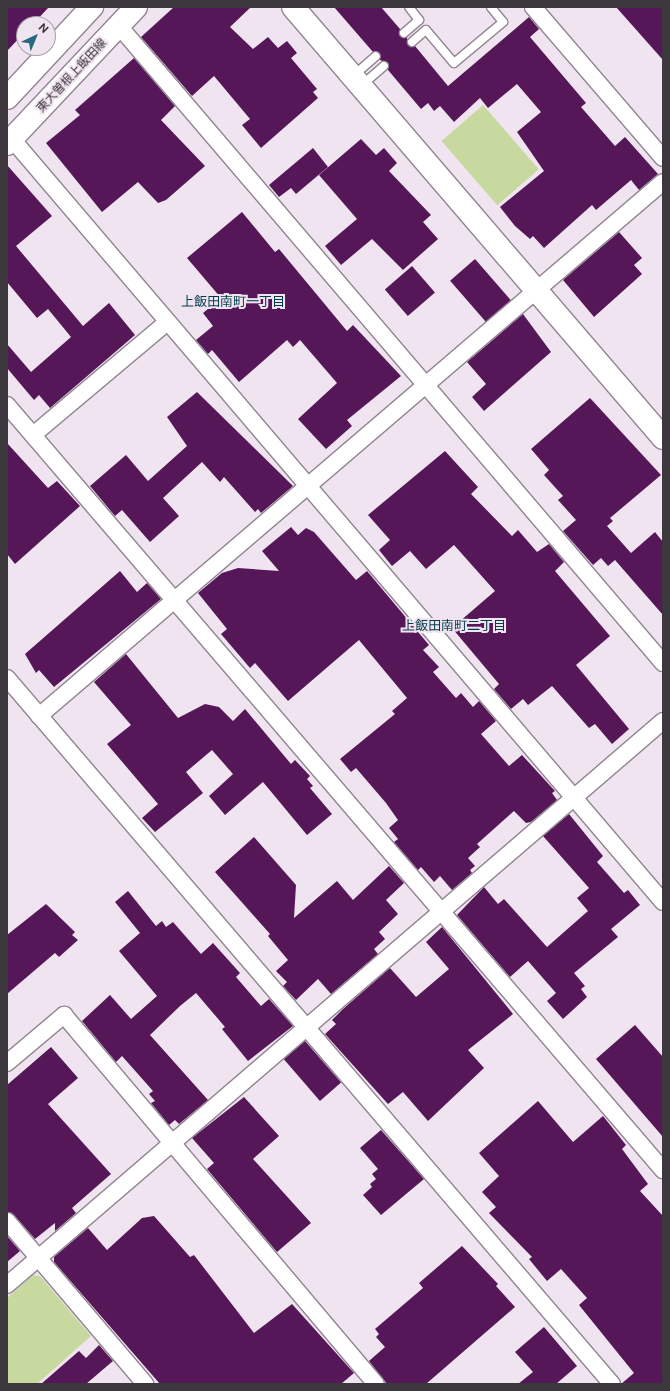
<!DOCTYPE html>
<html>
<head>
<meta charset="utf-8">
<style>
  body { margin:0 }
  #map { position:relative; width:670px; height:1391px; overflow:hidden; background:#f1e4f1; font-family:"Public Sans","Noto Sans JP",sans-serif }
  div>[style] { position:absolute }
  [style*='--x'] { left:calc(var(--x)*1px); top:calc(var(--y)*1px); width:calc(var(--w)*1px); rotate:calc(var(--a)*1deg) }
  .green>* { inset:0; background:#c8d99f; transform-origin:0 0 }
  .building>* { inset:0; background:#561759; transform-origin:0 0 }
  .roads { filter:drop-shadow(1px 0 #928592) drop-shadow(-1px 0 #928592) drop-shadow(0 1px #928592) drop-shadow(0 -1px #928592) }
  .lane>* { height:8px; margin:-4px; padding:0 4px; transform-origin:4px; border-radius:4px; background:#fff }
  .street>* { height:16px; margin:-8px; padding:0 8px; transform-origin:8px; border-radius:8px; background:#fff }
  .secondary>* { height:22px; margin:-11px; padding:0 11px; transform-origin:11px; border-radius:11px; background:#fff }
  span { translate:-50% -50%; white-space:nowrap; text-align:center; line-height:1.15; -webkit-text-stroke:4px #f1e4f1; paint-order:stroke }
  .street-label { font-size:12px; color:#3c373c }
  .neighbourhood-label { font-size:13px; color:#003b4a }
  .frame { position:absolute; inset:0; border:8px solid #3c373c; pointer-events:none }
  .north { position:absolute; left:16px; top:16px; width:40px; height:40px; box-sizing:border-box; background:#f1e4f1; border:1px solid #a99fa9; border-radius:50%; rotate:44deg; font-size:11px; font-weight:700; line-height:16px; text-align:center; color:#3c373c }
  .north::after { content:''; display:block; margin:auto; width:14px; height:18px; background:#28697d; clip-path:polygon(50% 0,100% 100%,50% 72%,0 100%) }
</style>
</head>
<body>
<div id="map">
  <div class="green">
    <div style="left:483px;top:105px;width:85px;height:55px;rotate:49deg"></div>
    <div style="clip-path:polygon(33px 1275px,40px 1276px,91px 1336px,37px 1384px,7px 1384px,7px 1298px)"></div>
  </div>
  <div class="building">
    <div style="clip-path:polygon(7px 7px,49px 7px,33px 24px,24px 24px,24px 33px,7px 51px)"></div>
    <div style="clip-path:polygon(174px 7px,251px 7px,230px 27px,253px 49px,268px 37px,278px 48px,287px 41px,297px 53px,291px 58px,317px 89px,313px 92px,318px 98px,261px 148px,242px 125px,250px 119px,214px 76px,192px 96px,141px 37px)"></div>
    <div style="clip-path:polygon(334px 7px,381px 7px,400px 29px,400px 36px,407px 37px,408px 45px,415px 46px,448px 86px,529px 17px,539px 29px,530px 37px,586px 103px,581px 107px,615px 146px,625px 137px,658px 174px,639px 190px,631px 180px,596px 210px,592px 205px,544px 248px,533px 236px,530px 239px,515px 226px,500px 207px,544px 171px,517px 132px,541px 112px,517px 84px,488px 108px,480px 98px,454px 122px,440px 106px,434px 111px,428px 103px,421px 109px,388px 70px,388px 63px,380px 60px,380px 53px,373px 52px)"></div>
    <div style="clip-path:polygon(616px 7px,663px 7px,663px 60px)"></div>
    <div style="clip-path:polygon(134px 58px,175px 106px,161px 120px,205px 166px,166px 200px,158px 203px,138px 182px,102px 212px,46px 143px,80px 115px,75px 110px)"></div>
    <div style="clip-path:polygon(361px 139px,376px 155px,384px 148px,397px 163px,389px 171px,431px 215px,423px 222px,438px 239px,403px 270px,372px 239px,341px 265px,325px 246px,357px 219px,319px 175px)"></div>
    <div style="clip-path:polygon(313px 148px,328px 167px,296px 194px,291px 188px,279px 197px,269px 185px)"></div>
    <div style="clip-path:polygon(7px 165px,52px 216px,16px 246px,83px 326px,109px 303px,135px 335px,50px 408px,39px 395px,34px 400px,7px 368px,7px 344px,31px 372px,71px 337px,48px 309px,37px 318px,7px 282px)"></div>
    <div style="clip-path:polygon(242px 212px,275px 252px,279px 249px,347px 331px,353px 325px,401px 376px,347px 420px,352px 426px,326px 449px,298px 419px,337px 383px,300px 340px,293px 347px,287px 340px,239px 382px,212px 350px,208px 354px,196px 340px,213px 326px,203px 313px,221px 298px,187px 258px)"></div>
    <div style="clip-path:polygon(619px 232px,642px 258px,634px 265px,642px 274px,594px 317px,563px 280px)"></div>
    <div style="left:475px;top:259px;width:55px;height:33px;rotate:49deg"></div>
    <div style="left:412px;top:266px;width:35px;height:36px;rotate:49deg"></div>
    <div style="clip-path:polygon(523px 314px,551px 352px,484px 411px,472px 397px,486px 384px,467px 362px)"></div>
    <div style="clip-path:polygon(197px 392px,293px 486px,261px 513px,258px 509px,255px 512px,224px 477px,220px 482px,202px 462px,163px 498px,179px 516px,150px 542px,122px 510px,115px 516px,90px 486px,126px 455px,148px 481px,187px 446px,167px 417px)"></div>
    <div style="clip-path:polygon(590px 398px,661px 475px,610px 518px,613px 521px,607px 526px,631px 553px,655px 532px,663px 542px,663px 615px,615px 560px,608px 566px,601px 558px,593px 565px,563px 531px,576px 520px,558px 500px,563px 496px,544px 475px,549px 470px,531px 449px)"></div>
    <div style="clip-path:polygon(7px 443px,48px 488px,57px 481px,80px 506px,15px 564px,7px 554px)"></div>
    <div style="clip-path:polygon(445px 451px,478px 487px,471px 494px,512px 536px,518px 530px,537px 552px,549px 544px,564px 562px,555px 571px,610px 636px,576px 665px,629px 729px,612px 744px,595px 724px,589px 728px,552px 686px,528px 705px,523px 699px,511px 709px,494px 689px,499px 684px,452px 628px,495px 591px,454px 545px,426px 569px,410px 551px,392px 566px,379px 550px,390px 540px,368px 515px)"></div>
    <div style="clip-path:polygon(291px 527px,298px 535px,306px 528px,314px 532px,356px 580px,367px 571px,429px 645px,423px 650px,439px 667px,433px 672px,456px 698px,461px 693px,473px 707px,479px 701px,496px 721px,481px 734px,509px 766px,522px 755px,555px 791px,552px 793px,557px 800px,531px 822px,526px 823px,514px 811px,477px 844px,480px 847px,468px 858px,475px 866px,470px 870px,472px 873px,452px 890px,440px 876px,434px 882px,421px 867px,418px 870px,394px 842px,398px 839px,389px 828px,398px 820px,386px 803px,356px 768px,351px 772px,340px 759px,395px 714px,392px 711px,407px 698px,359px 640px,288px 701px,255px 663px,250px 668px,221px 634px,227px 629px,198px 593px,222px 573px,238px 568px,279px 571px,262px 551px)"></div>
    <div style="clip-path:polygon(120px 571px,137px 592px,147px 583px,161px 599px,54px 687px,39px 670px,36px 673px,25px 654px)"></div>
    <div style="clip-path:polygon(126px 654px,178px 718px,205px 704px,219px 707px,233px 721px,245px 709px,291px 764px,295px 760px,310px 776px,307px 779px,313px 786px,310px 788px,332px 814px,307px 835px,263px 782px,225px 815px,209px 796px,233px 774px,212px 750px,186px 772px,203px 793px,155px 832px,142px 818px,158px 804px,107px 744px,131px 725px,94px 682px)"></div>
    <div style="clip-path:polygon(569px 814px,603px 856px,597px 862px,624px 893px,628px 890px,640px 905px,611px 929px,618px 937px,574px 973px,585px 986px,581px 989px,587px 997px,563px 1019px,547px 1001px,556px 993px,528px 961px,510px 977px,457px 915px,484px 887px,498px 904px,504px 899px,547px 947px,588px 911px,577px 898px,589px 888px,543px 836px)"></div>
    <div style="clip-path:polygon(254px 837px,296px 885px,294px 918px,337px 881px,353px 900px,389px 866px,404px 883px,386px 900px,398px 914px,379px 932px,385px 939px,374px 949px,378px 954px,331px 994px,318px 979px,296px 1000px,283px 986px,287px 982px,276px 971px,288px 960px,268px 936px,270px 934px,215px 872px)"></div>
    <div style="clip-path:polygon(128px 891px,156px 926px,162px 921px,166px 927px,173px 922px,201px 954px,213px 943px,240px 973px,236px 977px,261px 1006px,269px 999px,293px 1026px,248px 1061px,222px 1029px,225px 1027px,196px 993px,180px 1006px,150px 1035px,208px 1100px,179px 1124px,175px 1120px,169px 1125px,151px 1103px,155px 1101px,149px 1094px,153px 1091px,122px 1056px,116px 1062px,82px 1021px,110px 995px,131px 1019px,157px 996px,119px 951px,140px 933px,115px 902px)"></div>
    <div style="clip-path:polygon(46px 904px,75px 932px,72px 935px,78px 940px,59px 957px,55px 953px,7px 994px,7px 935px)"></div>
    <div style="clip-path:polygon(442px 927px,513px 1014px,468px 1050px,484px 1068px,428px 1121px,403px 1092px,388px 1104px,325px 1034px,336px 1024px,332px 1020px,343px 1009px,390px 968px,416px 997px,449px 969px,426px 942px)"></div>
    <div style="clip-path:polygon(635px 1025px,663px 1057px,663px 1137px,596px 1059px)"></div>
    <div style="left:305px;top:1041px;width:55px;height:28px;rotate:49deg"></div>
    <div style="clip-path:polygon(51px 1047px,78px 1078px,48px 1104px,111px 1174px,72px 1208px,76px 1213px,55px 1231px,55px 1223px,35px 1239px,14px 1215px,7px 1212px,7px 1085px)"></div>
    <div style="clip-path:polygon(244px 1097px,279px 1136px,253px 1159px,311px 1223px,277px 1252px,207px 1169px,214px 1163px,192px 1138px)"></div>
    <div style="clip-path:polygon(538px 1101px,573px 1142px,603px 1116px,626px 1145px,622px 1149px,648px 1184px,640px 1191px,663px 1216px,663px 1384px,621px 1384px,634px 1373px,579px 1305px,587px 1298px,561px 1269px,547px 1281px,529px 1259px,532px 1257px,489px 1213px,496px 1207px,482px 1192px,499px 1176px,479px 1153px)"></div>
    <div style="clip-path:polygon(381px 1130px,424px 1179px,381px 1215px,363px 1195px,372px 1187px,370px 1184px,376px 1179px,372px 1174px,378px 1169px,360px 1148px)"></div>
    <div style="clip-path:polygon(154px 1216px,190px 1257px,194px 1255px,254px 1333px,292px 1304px,354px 1373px,341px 1384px,160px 1384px,54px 1262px,54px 1257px,88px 1228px,107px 1250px,142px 1218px)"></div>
    <div style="clip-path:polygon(7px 1236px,20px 1251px,7px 1262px)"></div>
    <div style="clip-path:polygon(462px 1246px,498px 1284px,496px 1286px,515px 1307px,426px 1384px,387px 1384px,369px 1361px,385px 1347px,376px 1337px,379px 1334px,375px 1329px,423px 1288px,419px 1283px)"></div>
    <div style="clip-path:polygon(544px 1327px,577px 1366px,556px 1384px,518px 1384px,533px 1372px,515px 1352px)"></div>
    <div style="clip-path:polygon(99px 1345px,113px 1361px,86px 1384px,41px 1384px,79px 1351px,86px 1358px)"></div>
  </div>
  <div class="roads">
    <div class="lane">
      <div style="--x:404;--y:33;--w:20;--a:-41"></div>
      <div style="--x:419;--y:20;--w:16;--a:-128"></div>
      <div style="--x:412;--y:42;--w:18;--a:-41"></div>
      <div style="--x:426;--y:30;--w:43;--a:49.7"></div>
      <div style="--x:454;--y:63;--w:64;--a:-39.9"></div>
      <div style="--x:503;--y:22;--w:19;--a:-129"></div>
      <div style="--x:353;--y:76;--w:30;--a:-41"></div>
      <div style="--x:362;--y:85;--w:29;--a:-41"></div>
    </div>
    <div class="street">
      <div style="--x:533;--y:7;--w:199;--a:49.3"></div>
      <div style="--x:119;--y:26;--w:838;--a:49.5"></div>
      <div style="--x:12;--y:139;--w:1003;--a:49.53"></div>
      <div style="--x:7;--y:405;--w:1008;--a:49.39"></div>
      <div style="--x:33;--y:435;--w:175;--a:-40.1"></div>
      <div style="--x:7;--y:678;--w:930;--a:49.41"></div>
      <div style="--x:39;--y:716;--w:821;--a:-40.56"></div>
      <div style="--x:7;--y:1063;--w:75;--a:-40.1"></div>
      <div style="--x:64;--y:1015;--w:483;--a:49.8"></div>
      <div style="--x:7;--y:1221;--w:214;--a:49.7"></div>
      <div style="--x:7;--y:1285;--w:865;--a:-40.69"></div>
    </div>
    <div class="secondary">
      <div style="--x:293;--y:7;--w:568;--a:49.35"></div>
      <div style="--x:7;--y:98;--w:125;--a:-47"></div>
      <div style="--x:7;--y:144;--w:188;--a:-46.7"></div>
    </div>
  </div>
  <div class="street-label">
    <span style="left:72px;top:76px;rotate:-47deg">東大曽根上飯田線</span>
  </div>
  <div class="neighbourhood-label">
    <span style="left:233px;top:302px">上飯田南町一丁目</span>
    <span style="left:454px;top:626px">上飯田南町二丁目</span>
  </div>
  <div class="frame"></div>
  <div class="north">N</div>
</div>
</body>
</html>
